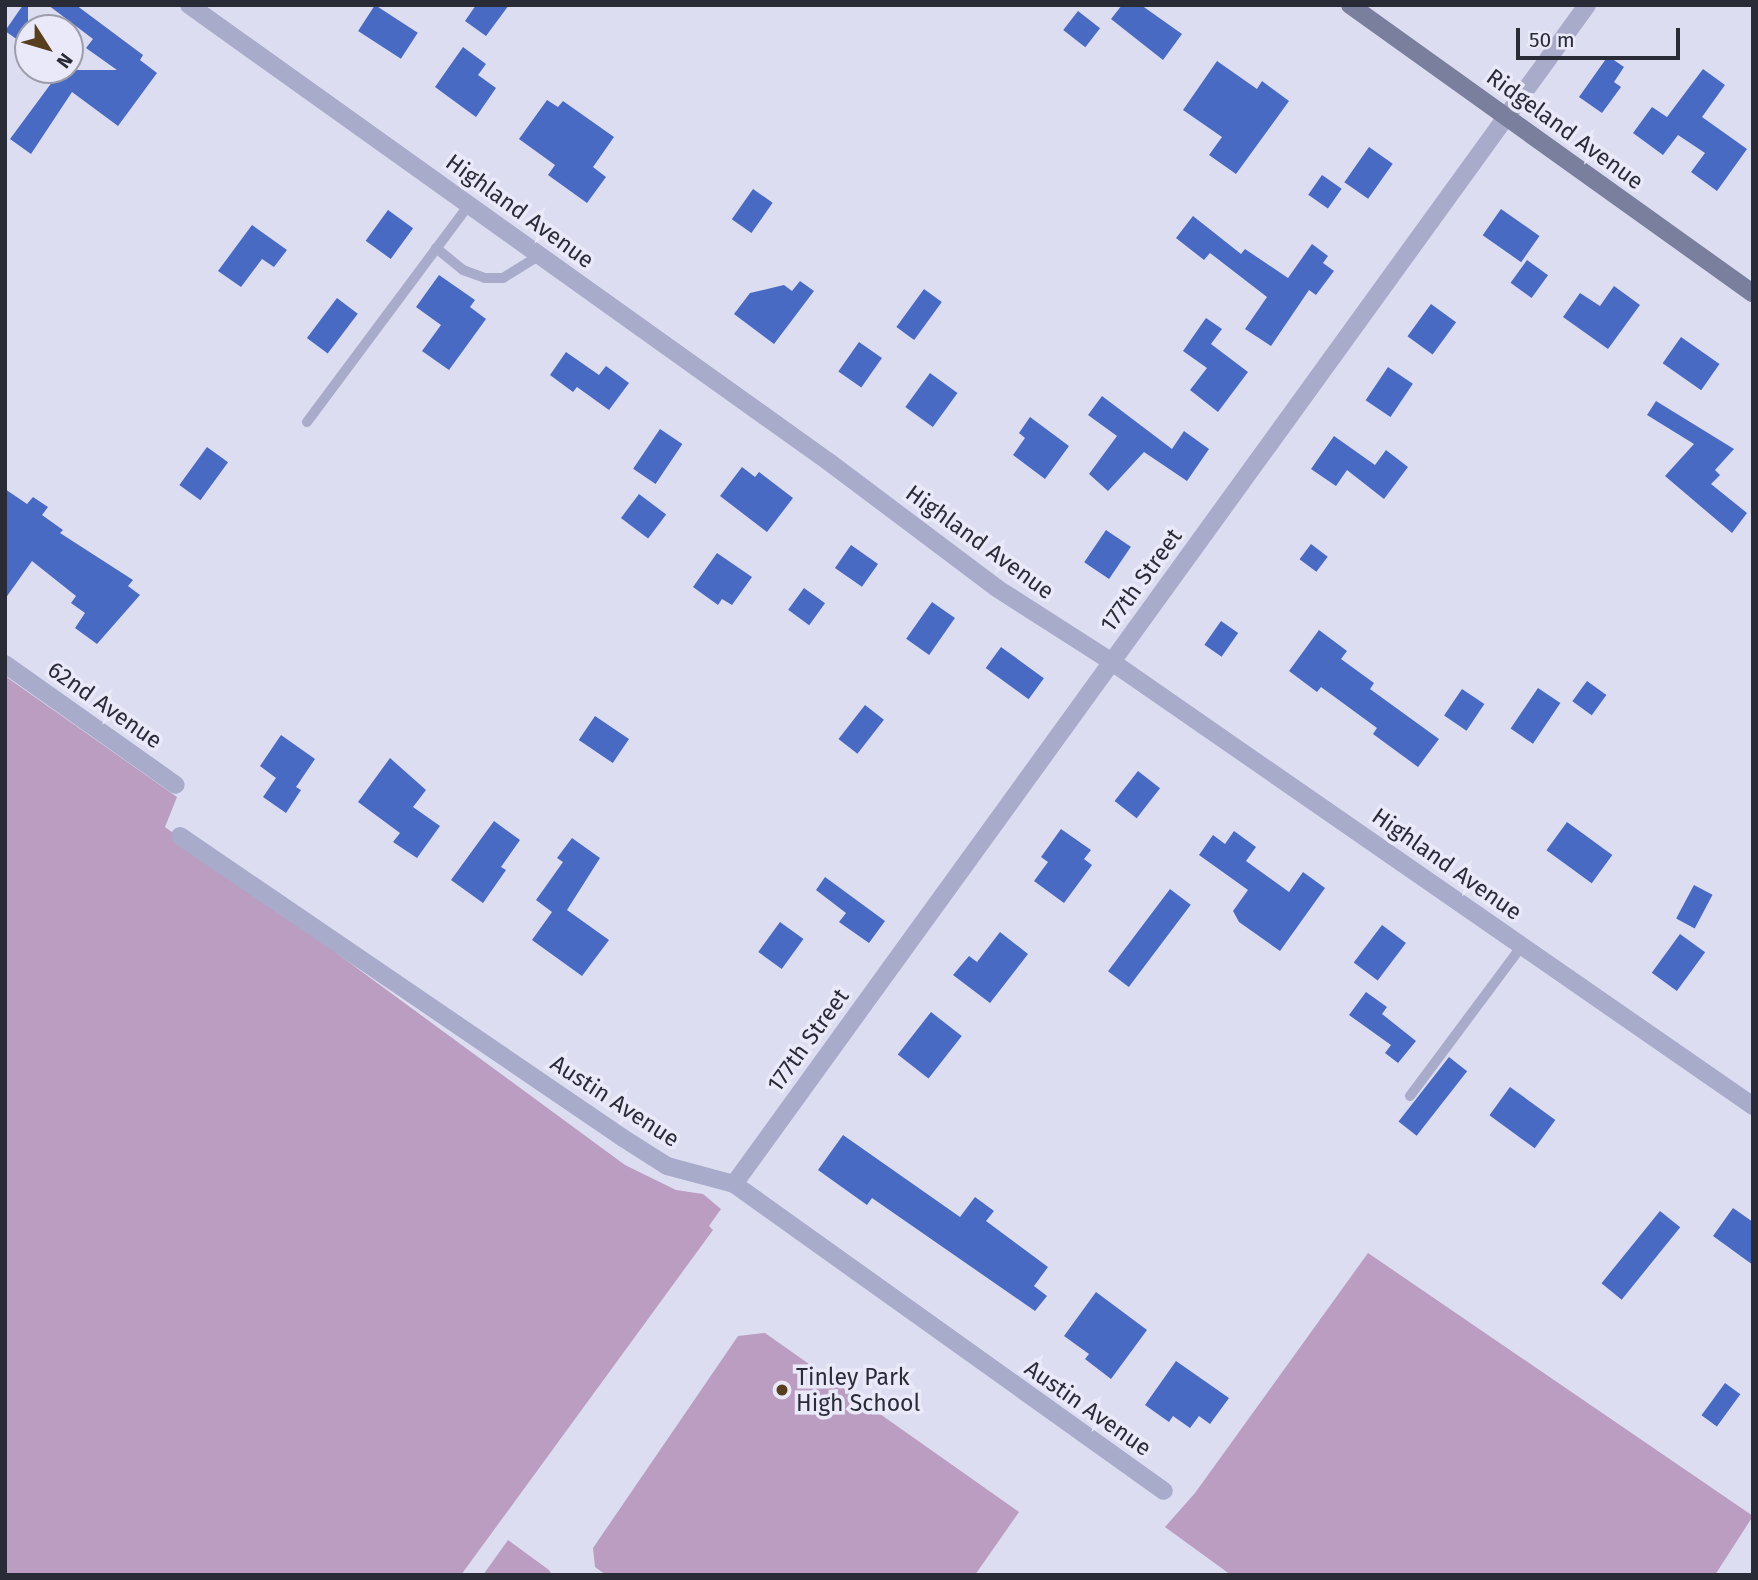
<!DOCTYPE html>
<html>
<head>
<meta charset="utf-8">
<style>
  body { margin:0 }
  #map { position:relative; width:1758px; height:1580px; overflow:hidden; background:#ddddf2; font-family:"Fira Sans",sans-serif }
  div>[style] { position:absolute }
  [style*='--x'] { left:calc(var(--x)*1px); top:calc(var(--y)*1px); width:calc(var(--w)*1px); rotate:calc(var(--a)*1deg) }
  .green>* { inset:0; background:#ba9dc1 }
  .building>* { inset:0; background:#496ac3; transform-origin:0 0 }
  .lane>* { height:10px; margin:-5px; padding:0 5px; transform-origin:5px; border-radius:5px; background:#a9abca }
  .street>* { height:18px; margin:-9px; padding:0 9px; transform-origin:9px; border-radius:9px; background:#a9abca }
  .secondary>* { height:18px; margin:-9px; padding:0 9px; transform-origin:9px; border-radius:9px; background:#7a7f9d }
  .dots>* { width:19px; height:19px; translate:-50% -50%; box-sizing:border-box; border:4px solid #eae9f9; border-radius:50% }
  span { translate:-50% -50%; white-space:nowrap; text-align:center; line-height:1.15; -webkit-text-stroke:7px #eae9f9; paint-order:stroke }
  .street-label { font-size:23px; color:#292b37 }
  .poi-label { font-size:23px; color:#292b37 }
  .left { translate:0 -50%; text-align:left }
  .frame { position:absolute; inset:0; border:7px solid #292b37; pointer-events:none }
  .north { position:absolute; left:14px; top:14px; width:70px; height:70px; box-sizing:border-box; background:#eae9f9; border:2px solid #9d9dab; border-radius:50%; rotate:127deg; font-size:19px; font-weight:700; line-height:28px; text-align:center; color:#292b37 }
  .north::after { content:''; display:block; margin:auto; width:24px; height:32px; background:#583e1f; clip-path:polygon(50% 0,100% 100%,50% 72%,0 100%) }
  .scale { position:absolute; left:1516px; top:28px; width:164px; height:32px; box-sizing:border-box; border:4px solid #292b37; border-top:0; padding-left:9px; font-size:21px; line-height:24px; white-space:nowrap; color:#292b37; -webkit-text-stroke:5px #eae9f9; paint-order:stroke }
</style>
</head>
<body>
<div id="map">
  <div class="green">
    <div style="clip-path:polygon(5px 676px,177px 797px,165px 827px,625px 1165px,676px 1190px,703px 1194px,721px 1209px,709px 1226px,713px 1230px,461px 1575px,5px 1575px)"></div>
    <div style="clip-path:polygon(1368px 1253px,1753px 1516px,1715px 1575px,1231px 1575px,1165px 1527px,1195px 1493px)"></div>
    <div style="clip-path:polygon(765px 1333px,1019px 1512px,975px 1575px,606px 1575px,595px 1567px,593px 1548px,738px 1336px)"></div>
    <div style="clip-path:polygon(508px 1540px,549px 1570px,552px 1575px,483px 1575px)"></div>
  </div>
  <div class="building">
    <div style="clip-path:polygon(23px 5px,28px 5px,28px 47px,5px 31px)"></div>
    <div style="clip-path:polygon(48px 5px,76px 5px,143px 55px,140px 60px,157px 73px,118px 126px,72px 92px,31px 154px,10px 139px,61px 70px,117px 70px,86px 48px,93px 39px)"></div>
    <div style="left:375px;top:5px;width:51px;height:31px;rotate:33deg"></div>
    <div style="clip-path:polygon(476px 5px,509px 5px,486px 36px,465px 21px)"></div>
    <div style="clip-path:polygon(1122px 5px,1141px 5px,1182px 34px,1163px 60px,1111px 19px)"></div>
    <div style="left:1078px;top:11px;width:28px;height:24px;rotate:38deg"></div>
    <div style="clip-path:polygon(463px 47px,486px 64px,478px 75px,496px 88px,476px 117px,435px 87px)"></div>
    <div style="clip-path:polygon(1608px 56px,1624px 67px,1614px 82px,1621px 87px,1602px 113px,1579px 97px)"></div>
    <div style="clip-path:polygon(1217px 61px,1257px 89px,1262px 81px,1289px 101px,1236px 174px,1209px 155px,1222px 137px,1183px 110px)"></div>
    <div style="clip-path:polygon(1703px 69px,1725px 85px,1702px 117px,1747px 149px,1717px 191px,1691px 172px,1705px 153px,1678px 135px,1663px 155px,1633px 133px,1652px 107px,1667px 117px)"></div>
    <div style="clip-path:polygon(547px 100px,558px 107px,563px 101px,614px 137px,593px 167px,606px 177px,587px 203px,548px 175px,555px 165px,519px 139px)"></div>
    <div style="left:1369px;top:147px;width:29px;height:43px;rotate:35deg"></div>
    <div style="left:1322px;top:175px;width:24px;height:24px;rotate:35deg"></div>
    <div style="left:753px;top:189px;width:24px;height:37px;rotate:35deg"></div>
    <div style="left:1501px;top:209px;width:47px;height:32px;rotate:35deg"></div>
    <div style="left:388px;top:210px;width:31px;height:38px;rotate:36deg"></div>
    <div style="clip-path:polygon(1193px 216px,1241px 254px,1245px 249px,1288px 278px,1312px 244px,1328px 256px,1323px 263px,1334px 271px,1316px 295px,1309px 290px,1271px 346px,1245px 329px,1267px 297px,1210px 253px,1204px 260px,1176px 238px)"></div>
    <div style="clip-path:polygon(252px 225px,287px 250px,274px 267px,262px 259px,241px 287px,218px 271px)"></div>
    <div style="left:1527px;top:260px;width:26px;height:28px;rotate:36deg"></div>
    <div style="clip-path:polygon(439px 275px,475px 300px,470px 307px,486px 319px,449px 370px,422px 351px,441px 325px,416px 307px)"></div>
    <div style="clip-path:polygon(800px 281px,814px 291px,774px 344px,734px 314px,750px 293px,784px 285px,792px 291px)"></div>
    <div style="clip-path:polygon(1614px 286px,1640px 305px,1608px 349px,1563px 317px,1580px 293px,1600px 306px)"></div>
    <div style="left:924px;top:289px;width:22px;height:47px;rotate:36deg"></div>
    <div style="left:337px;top:298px;width:26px;height:50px;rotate:37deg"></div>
    <div style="left:1431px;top:304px;width:31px;height:40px;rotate:36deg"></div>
    <div style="clip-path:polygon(1206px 318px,1222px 329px,1211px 344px,1248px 372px,1218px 412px,1190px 390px,1207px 368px,1183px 351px)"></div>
    <div style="left:1681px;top:337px;width:47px;height:32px;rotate:35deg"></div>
    <div style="left:859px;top:342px;width:28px;height:36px;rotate:35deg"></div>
    <div style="clip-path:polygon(566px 352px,599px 375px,606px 366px,629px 383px,609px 410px,577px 387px,573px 392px,550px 375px)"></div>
    <div style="left:1388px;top:367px;width:30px;height:40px;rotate:34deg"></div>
    <div style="left:930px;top:373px;width:34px;height:42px;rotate:36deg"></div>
    <div style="clip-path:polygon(1102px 396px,1172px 449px,1184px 431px,1209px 449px,1187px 481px,1144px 452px,1108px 491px,1089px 474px,1117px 436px,1088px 415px)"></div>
    <div style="clip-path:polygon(1656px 401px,1734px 449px,1715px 470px,1720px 475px,1711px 484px,1747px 513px,1732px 533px,1665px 476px,1694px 444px,1647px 415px)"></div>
    <div style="clip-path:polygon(1030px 417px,1069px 446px,1045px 479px,1013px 455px,1025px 438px,1019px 433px)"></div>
    <div style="left:660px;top:429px;width:27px;height:48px;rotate:34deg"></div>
    <div style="clip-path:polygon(1334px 436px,1375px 465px,1386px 450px,1408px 467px,1384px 499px,1347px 470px,1336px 486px,1311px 469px)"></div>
    <div style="left:207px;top:447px;width:26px;height:47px;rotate:36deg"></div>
    <div style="clip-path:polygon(742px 467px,755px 477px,759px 472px,793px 498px,767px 532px,720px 496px)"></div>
    <div style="clip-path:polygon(5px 489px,27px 504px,33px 497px,48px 507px,42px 515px,63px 530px,60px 533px,133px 580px,128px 586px,140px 595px,97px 644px,75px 628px,85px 613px,71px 603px,76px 596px,32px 561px,5px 599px)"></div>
    <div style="left:639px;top:494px;width:34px;height:30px;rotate:37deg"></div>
    <div style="left:1106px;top:530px;width:30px;height:39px;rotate:34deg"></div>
    <div style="left:1311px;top:544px;width:21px;height:19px;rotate:37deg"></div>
    <div style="left:851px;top:545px;width:33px;height:28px;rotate:35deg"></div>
    <div style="clip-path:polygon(717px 553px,752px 577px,732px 605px,722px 599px,718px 605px,693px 587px)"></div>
    <div style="left:804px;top:588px;width:26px;height:27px;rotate:36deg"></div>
    <div style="left:932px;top:602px;width:28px;height:45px;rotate:35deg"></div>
    <div style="left:1221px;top:621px;width:21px;height:29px;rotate:35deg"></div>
    <div style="clip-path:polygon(1319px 630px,1347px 651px,1341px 659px,1374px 683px,1370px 689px,1439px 739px,1418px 767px,1373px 734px,1377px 728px,1321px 687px,1317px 692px,1289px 671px)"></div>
    <div style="left:1001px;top:647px;width:53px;height:26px;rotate:36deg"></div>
    <div style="left:1587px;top:681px;width:24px;height:25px;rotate:36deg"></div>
    <div style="left:1538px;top:688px;width:27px;height:49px;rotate:34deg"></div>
    <div style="left:1462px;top:689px;width:27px;height:32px;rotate:34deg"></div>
    <div style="left:865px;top:705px;width:24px;height:43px;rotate:38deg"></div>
    <div style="left:595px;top:716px;width:41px;height:29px;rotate:34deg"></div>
    <div style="clip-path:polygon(281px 735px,315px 759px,296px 787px,301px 790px,286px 813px,263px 797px,276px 778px,260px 766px)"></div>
    <div style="clip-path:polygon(390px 758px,426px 790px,413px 807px,440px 826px,417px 858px,393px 842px,400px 833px,358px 802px)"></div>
    <div style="left:1138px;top:771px;width:28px;height:38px;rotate:38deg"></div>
    <div style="clip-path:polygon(494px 821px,520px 840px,501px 867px,506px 870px,483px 903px,451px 880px)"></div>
    <div style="left:1567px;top:822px;width:56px;height:35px;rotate:36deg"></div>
    <div style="clip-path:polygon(1061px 829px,1091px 850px,1084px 859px,1092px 865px,1064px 903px,1034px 881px,1048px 862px,1041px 857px)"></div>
    <div style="clip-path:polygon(1234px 831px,1256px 847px,1246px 861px,1289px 892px,1303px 872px,1325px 888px,1280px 951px,1239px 922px,1233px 911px,1248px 890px,1199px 855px,1213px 835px,1225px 844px)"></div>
    <div style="clip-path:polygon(572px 838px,600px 858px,567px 910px,609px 940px,582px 976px,532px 940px,552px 912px,536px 900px,563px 862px,557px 858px)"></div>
    <div style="clip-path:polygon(825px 877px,885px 921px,869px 943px,839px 922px,846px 913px,816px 890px)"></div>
    <div style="left:1694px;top:885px;width:21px;height:38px;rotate:28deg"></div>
    <div style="left:1170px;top:889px;width:26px;height:103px;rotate:37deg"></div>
    <div style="left:780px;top:922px;width:29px;height:37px;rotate:36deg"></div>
    <div style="left:1382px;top:925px;width:30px;height:47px;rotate:37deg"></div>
    <div style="clip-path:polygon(1000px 932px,1028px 954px,990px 1003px,953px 975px,969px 956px,977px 962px)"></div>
    <div style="left:1680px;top:934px;width:31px;height:48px;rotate:36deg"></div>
    <div style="clip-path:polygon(1366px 992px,1387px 1007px,1382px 1014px,1416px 1041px,1398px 1063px,1385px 1053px,1391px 1045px,1349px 1015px)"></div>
    <div style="left:931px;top:1012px;width:39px;height:54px;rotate:38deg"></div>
    <div style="left:1449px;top:1057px;width:23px;height:82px;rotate:38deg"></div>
    <div style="left:1510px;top:1087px;width:56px;height:35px;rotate:36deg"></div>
    <div style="clip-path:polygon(843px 1135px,960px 1217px,975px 1197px,994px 1211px,986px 1221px,1048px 1267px,1034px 1286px,1047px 1296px,1035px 1311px,872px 1198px,867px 1205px,818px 1170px)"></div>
    <div style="clip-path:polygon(1733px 1208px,1753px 1222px,1753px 1265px,1713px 1236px)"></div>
    <div style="left:1660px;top:1211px;width:26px;height:93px;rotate:39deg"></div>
    <div style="clip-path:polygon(1096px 1292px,1147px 1330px,1111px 1379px,1085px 1359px,1089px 1354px,1064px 1336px)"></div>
    <div style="clip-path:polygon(1176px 1361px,1229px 1398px,1210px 1424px,1199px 1416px,1190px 1428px,1173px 1416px,1169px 1422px,1145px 1405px)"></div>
    <div style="left:1725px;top:1383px;width:19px;height:40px;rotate:36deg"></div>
  </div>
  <div class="lane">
    <div style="--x:436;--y:248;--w:35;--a:39"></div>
    <div style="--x:463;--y:270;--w:23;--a:20"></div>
    <div style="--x:485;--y:278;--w:18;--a:0"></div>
    <div style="--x:503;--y:278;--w:44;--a:-31.9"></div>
    <div style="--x:307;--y:422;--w:271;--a:-53.3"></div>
    <div style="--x:1410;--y:1096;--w:187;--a:-53.3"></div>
  </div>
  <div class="street">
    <div style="--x:189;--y:5;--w:786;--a:35.53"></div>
    <div style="--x:829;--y:462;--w:211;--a:36.9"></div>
    <div style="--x:998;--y:589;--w:135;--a:32.6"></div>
    <div style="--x:1112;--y:662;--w:780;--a:34.71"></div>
    <div style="--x:5;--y:664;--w:209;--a:35.3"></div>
    <div style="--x:180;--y:836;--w:536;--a:34.28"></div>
    <div style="--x:623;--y:1138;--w:52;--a:32.5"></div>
    <div style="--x:667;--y:1166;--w:69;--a:15"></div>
    <div style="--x:734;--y:1184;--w:528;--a:35.53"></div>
    <div style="--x:734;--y:1184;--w:1455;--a:-54.11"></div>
  </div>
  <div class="secondary">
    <div style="--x:1350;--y:5;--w:495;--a:35.6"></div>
  </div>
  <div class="dots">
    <div style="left:782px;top:1390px;background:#583e1f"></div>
  </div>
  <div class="street-label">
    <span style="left:1565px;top:129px;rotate:36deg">Ridgeland Avenue</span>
    <span style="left:520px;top:211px;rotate:36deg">Highland Avenue</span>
    <span style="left:980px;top:542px;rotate:36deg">Highland Avenue</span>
    <span style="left:1141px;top:580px;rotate:-54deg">177th Street</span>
    <span style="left:105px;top:705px;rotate:35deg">62nd Avenue</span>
    <span style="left:1447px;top:864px;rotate:35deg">Highland Avenue</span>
    <span style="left:808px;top:1040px;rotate:-54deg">177th Street</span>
    <span style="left:615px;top:1101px;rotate:33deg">Austin Avenue</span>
    <span style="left:1088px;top:1408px;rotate:35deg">Austin Avenue</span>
  </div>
  <div class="poi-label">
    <span class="left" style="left:796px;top:1390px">Tinley Park<br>High School</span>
  </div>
  <div class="frame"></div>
  <div class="north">N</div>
  <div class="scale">50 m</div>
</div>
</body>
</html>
